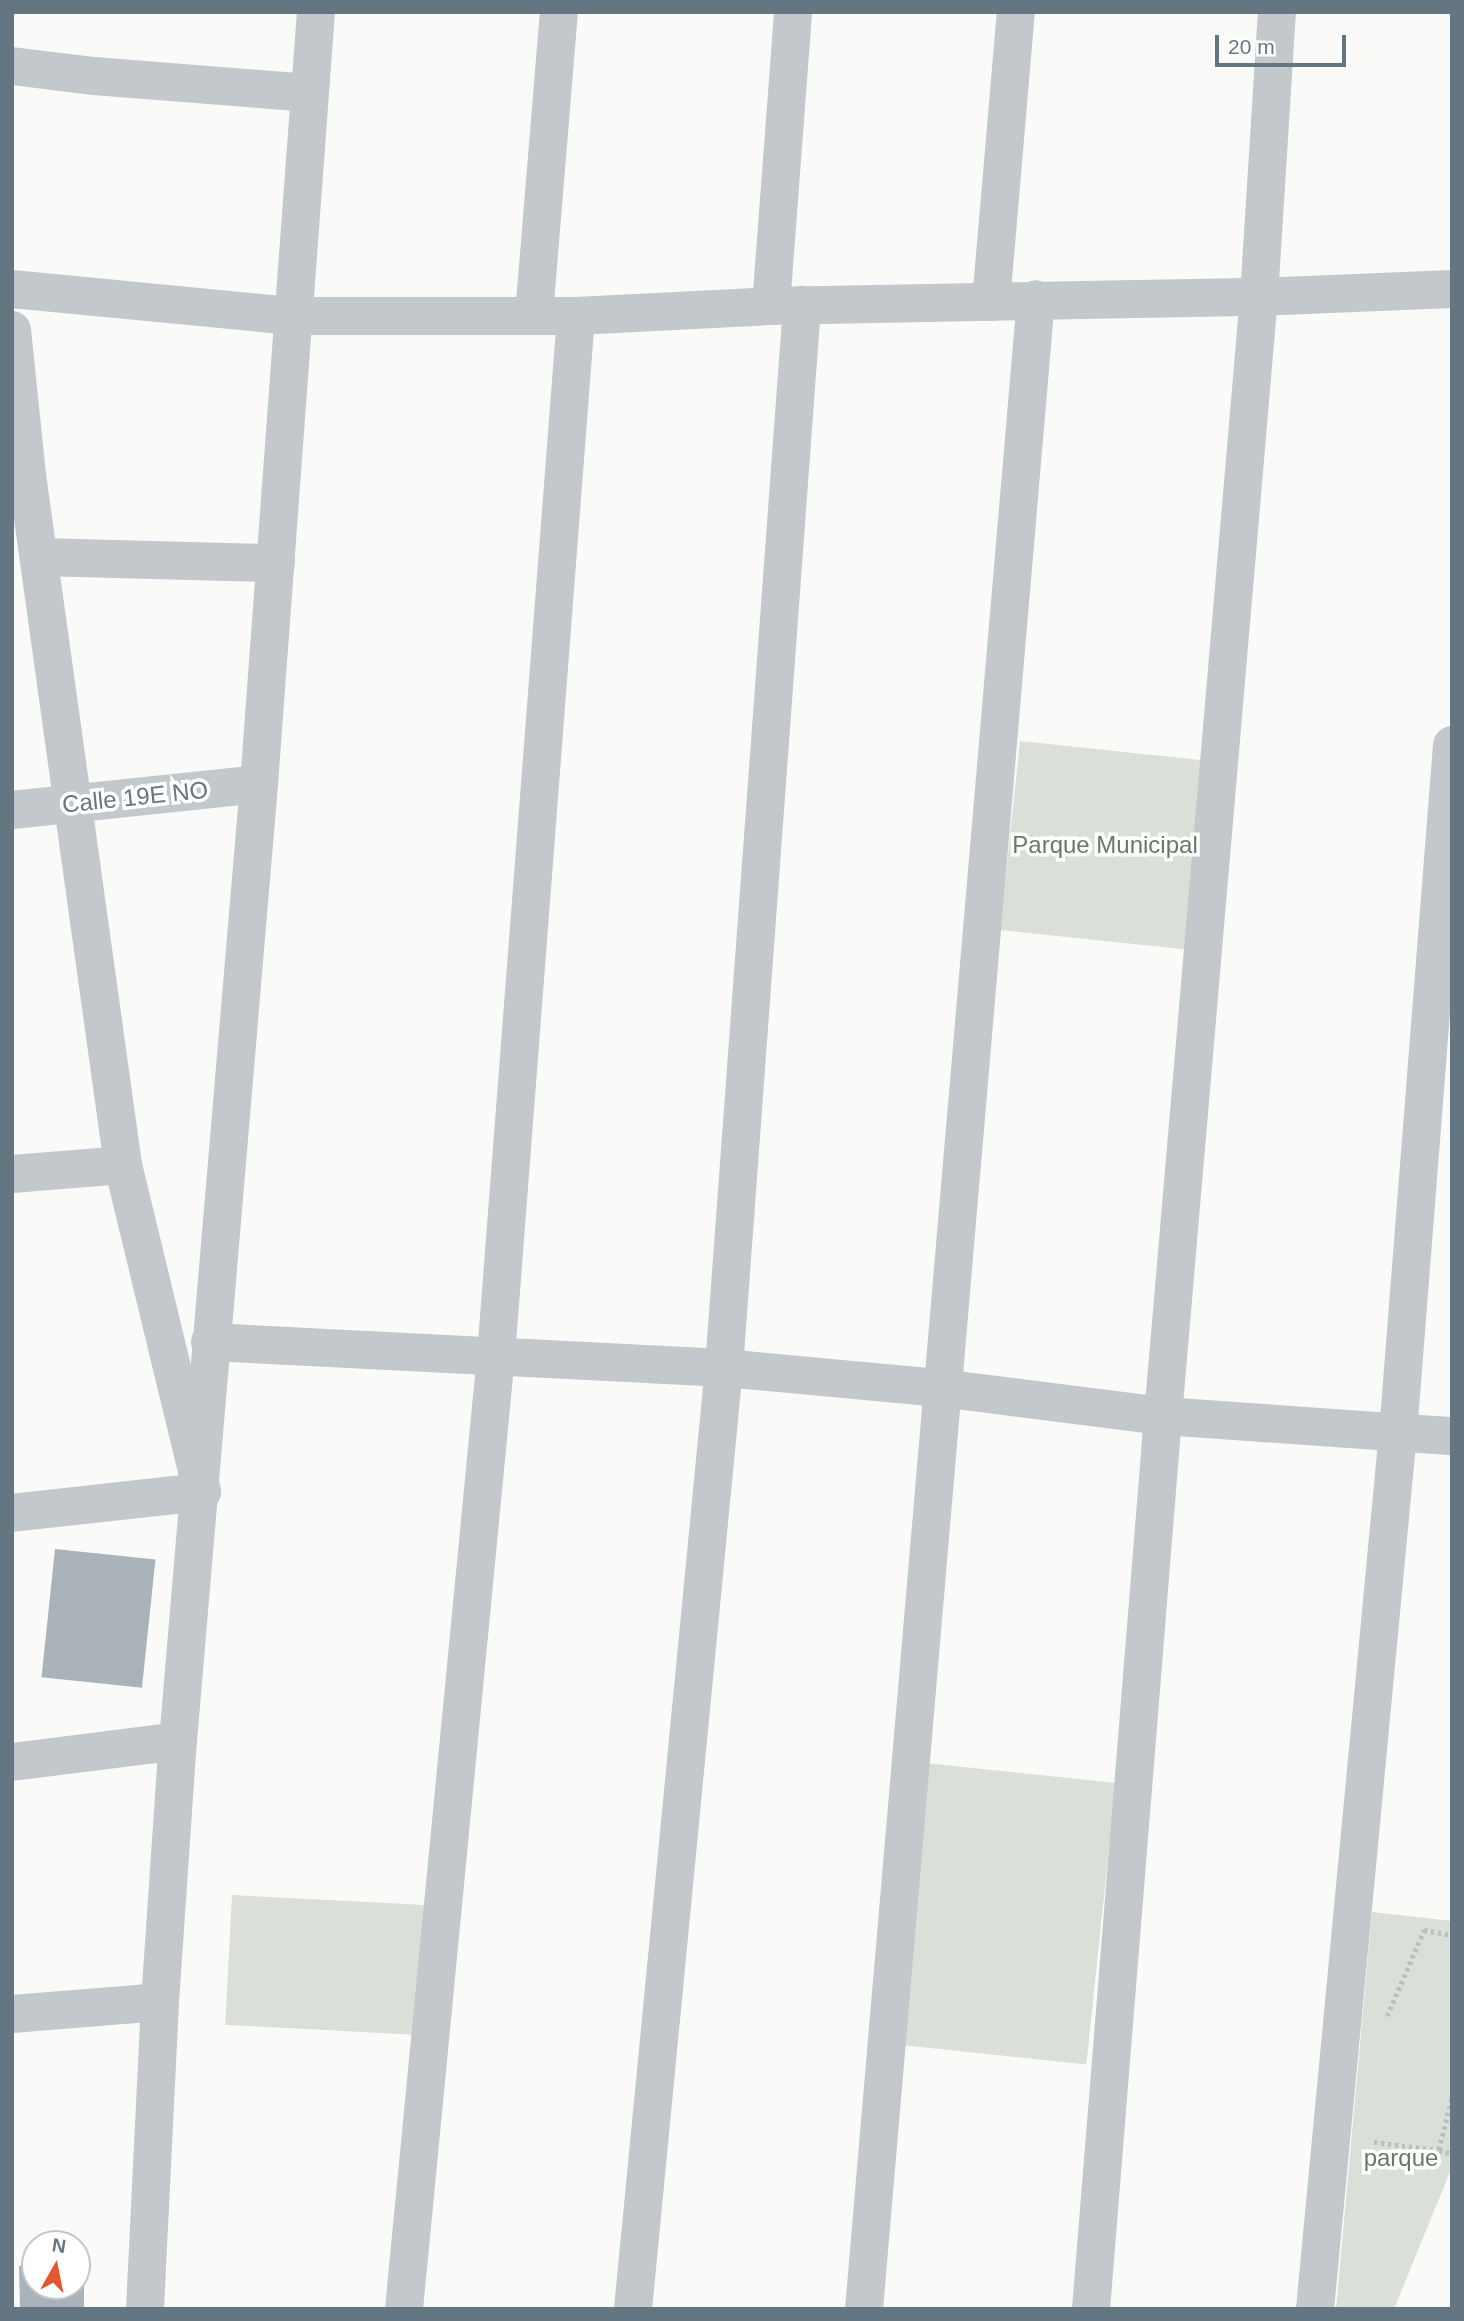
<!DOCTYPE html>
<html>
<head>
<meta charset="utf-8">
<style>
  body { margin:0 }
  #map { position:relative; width:1464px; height:2321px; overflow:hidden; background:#fafaf8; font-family:Arial,sans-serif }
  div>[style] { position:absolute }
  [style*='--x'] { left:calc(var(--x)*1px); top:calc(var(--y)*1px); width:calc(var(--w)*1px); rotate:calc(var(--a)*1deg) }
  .green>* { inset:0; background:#dadfd7; transform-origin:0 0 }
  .building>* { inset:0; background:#aab3b9; transform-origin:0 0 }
  .path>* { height:4.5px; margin-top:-2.25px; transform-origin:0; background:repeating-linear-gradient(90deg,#bbbfc2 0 3.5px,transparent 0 7px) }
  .minor>* { height:38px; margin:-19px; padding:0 19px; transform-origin:19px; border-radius:19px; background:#c3c8cc }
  span { translate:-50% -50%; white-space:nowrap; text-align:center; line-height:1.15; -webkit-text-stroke:7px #fff; paint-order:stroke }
  .street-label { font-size:24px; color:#657683 }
  .park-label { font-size:24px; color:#687a64 }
  .frame { position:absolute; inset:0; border:14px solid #657683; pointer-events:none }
  .north { position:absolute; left:21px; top:2230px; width:70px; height:70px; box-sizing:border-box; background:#fff; border:2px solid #c1c8cd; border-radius:50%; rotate:9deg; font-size:19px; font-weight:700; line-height:28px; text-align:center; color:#657683 }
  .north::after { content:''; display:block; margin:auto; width:24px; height:32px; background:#e4572e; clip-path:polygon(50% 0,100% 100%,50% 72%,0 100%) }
  .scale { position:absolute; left:1215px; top:35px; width:131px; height:32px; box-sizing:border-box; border:4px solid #657683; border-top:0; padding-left:9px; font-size:21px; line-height:24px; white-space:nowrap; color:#657683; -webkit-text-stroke:5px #fff; paint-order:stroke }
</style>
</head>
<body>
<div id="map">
  <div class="green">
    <div style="left:1020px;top:741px;width:188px;height:190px;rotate:6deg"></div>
    <div style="left:926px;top:1763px;width:191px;height:283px;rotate:6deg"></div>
    <div style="left:232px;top:1895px;width:193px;height:130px;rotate:3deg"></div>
    <div style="clip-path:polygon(1372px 1912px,1452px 1921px,1452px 2167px,1394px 2309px,1336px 2309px)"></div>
  </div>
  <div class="building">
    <div style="left:55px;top:1549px;width:101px;height:129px;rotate:6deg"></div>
    <div style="clip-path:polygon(84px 2264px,84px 2309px,20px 2309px,19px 2266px,35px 2266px,35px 2286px,77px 2286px,77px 2265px)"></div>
  </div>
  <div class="path">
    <div style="--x:1387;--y:2016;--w:94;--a:-66.7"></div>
    <div style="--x:1424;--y:1930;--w:28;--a:10"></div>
    <div style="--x:1452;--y:2099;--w:53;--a:104.3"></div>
    <div style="--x:1439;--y:2150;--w:14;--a:17"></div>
    <div style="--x:1374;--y:2142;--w:65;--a:7"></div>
  </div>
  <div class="minor">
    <div style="--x:12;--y:66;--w:83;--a:7"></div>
    <div style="--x:94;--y:76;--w:216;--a:4.5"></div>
    <div style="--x:12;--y:289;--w:281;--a:5.5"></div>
    <div style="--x:292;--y:316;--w:284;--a:0"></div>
    <div style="--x:576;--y:316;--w:195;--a:-2.9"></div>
    <div style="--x:771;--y:306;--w:488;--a:-1.1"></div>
    <div style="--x:1259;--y:297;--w:193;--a:-2.4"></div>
    <div style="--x:991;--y:302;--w:291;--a:-85.1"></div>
    <div style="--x:771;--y:306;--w:295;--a:-85.7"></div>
    <div style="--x:534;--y:315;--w:304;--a:-85.3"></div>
    <div style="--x:12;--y:330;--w:146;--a:84.1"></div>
    <div style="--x:27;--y:475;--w:697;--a:82.08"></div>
    <div style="--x:40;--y:557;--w:236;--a:1.5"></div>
    <div style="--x:12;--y:810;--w:248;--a:-6"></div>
    <div style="--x:12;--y:1174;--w:111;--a:-4.6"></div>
    <div style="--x:123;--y:1165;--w:336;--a:76.4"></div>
    <div style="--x:202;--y:1492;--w:191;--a:173.7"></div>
    <div style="--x:210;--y:1342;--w:515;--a:2.9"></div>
    <div style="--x:724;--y:1368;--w:218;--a:5.3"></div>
    <div style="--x:941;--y:1388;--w:224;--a:7.2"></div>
    <div style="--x:1163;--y:1416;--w:290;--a:4"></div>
    <div style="--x:12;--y:1762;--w:167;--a:-7.2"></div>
    <div style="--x:12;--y:2014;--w:148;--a:-4.6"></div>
    <div style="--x:145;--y:2309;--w:307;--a:-87.2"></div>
    <div style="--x:160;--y:2002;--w:262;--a:-86.1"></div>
    <div style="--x:178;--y:1741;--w:960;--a:-85.16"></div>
    <div style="--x:259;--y:784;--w:774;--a:-85.78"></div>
    <div style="--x:404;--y:2309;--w:957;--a:-84.49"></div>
    <div style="--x:496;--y:1356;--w:1043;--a:-85.6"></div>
    <div style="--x:633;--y:2309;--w:945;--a:-84.48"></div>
    <div style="--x:724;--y:1368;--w:1066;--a:-85.8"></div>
    <div style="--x:864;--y:2309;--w:2017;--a:-85.11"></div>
    <div style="--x:1091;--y:2309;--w:896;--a:-85.39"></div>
    <div style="--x:1163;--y:1416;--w:1123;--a:-85.1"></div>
    <div style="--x:1259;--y:297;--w:286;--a:-86.4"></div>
    <div style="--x:1315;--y:2309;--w:880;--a:-84.59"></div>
    <div style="--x:1398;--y:1433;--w:690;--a:-85.51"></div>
  </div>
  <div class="street-label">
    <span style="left:135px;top:797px;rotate:-6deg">Calle 19E NO</span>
  </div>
  <div class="park-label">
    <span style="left:1105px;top:845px">Parque Municipal</span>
    <span style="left:1401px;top:2158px">parque</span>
  </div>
  <div class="frame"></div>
  <div class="north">N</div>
  <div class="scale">20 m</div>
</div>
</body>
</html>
